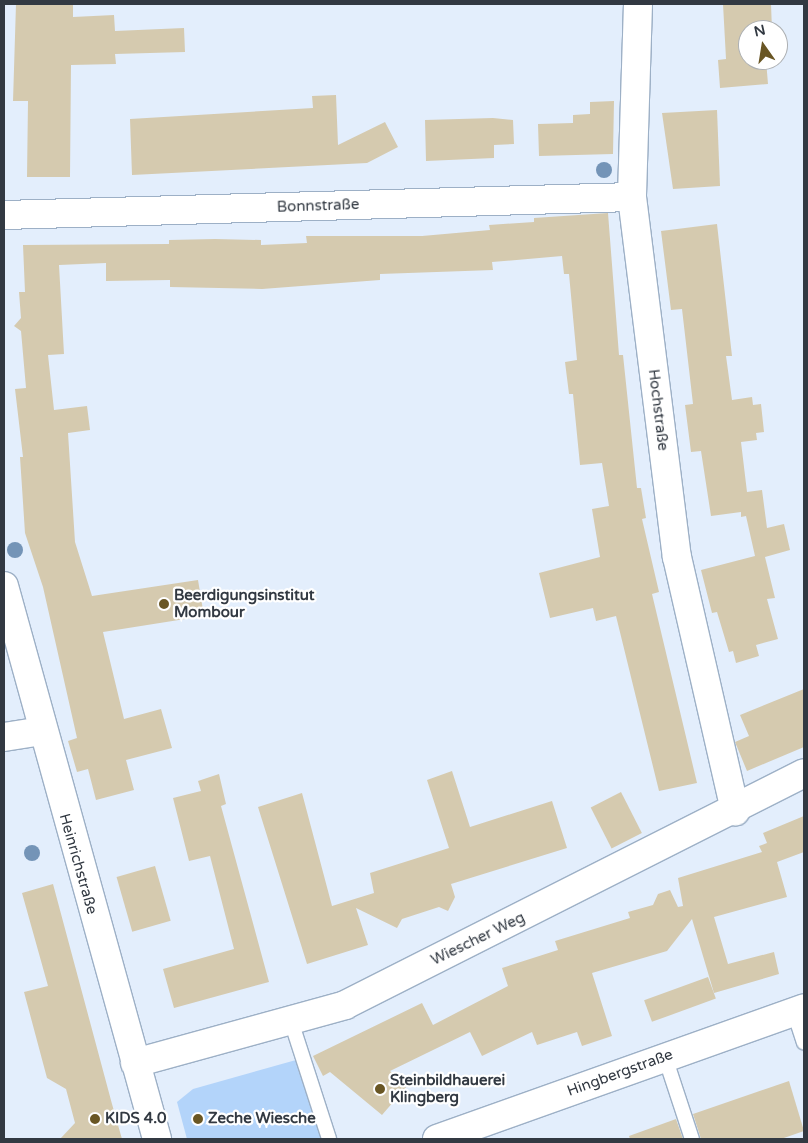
<!DOCTYPE html>
<html>
<head>
<meta charset="utf-8">
<style>
  body { margin:0 }
  #map { position:relative; width:808px; height:1143px; overflow:hidden; background:#e3eefc; font-family:"Varela Round",sans-serif }
  div>[style] { position:absolute }
  [style*='--x'] { left:calc(var(--x)*1px); top:calc(var(--y)*1px); width:calc(var(--w)*1px); rotate:calc(var(--a)*1deg) }
  .green>* { inset:0; background:#b3d4fa }
  .building>* { inset:0; background:#d5caaf; transform-origin:0 0 }
  .roads { filter:drop-shadow(1px 0 #9db0c6) drop-shadow(-1px 0 #9db0c6) drop-shadow(0 1px #9db0c6) drop-shadow(0 -1px #9db0c6) }
  .lane>* { height:14px; margin:-7px; padding:0 7px; transform-origin:7px; border-radius:7px; background:#fff }
  .street>* { height:28px; margin:-14px; padding:0 14px; transform-origin:14px; border-radius:14px; background:#fff }
  .secondary>* { height:28px; margin:-14px; padding:0 14px; transform-origin:14px; border-radius:14px; background:#fff }
  .trees>* { width:16px; height:16px; margin:-8px; border-radius:50%; background:#7494b7 }
  .dots>* { width:14px; height:14px; translate:-50% -50%; box-sizing:border-box; border:2px solid #fff; border-radius:50% }
  span { translate:-50% -50%; white-space:nowrap; text-align:center; line-height:1.15; -webkit-text-stroke:4.5px #fff; paint-order:stroke }
  .street-label { font-size:15px; color:#323942 }
  .poi-label { font-size:15px; color:#323942; font-weight:700 }
  .left { translate:0 -50%; text-align:left }
  .frame { position:absolute; inset:0; border:5px solid #323942; pointer-events:none }
  .north { position:absolute; left:738px; top:20px; width:50px; height:50px; box-sizing:border-box; background:#fff; border:1px solid #adb0b3; border-radius:50%; rotate:347deg; font-size:14px; font-weight:700; line-height:20px; text-align:center; color:#323942 }
  .north::after { content:''; display:block; margin:auto; width:18px; height:22px; background:#695624; clip-path:polygon(50% 0,100% 100%,50% 72%,0 100%) }
</style>
</head>
<body>
<div id="map">
  <div class="green">
    <div style="clip-path:polygon(296px 1060px,322px 1139px,187px 1139px,177px 1102px,193px 1089px)"></div>
  </div>
  <div class="building">
    <div style="clip-path:polygon(16px 4px,73px 4px,73px 17px,114px 15px,115px 31px,184px 28px,185px 52px,115px 54px,116px 64px,71px 65px,70px 177px,27px 177px,28px 101px,13px 101px)"></div>
    <div style="clip-path:polygon(723px 4px,771px 4px,772px 30px,748px 30px,748px 60px,766px 60px,768px 84px,720px 88px,718px 60px,726px 59px)"></div>
    <div style="clip-path:polygon(336px 95px,338px 145px,385px 122px,398px 147px,367px 163px,132px 175px,130px 119px,313px 108px,312px 96px)"></div>
    <div style="clip-path:polygon(614px 101px,613px 154px,539px 156px,538px 124px,573px 123px,573px 115px,590px 114px,590px 102px)"></div>
    <div style="clip-path:polygon(717px 110px,720px 186px,673px 189px,662px 113px)"></div>
    <div style="clip-path:polygon(493px 118px,513px 120px,514px 144px,494px 145px,494px 158px,426px 161px,425px 120px)"></div>
    <div style="clip-path:polygon(608px 213px,619px 355px,623px 355px,637px 488px,641px 488px,646px 518px,642px 519px,659px 592px,652px 594px,697px 783px,659px 791px,616px 616px,596px 621px,593px 608px,550px 618px,539px 573px,600px 557px,592px 509px,609px 506px,602px 463px,580px 465px,573px 394px,569px 394px,565px 362px,577px 360px,569px 274px,564px 274px,562px 256px,492px 262px,493px 270px,380px 274px,380px 280px,262px 289px,170px 287px,170px 280px,106px 281px,106px 263px,59px 265px,64px 354px,48px 355px,54px 410px,87px 406px,90px 430px,68px 433px,75px 542px,92px 596px,198px 580px,204px 616px,103px 632px,124px 719px,161px 709px,172px 748px,126px 760px,134px 790px,96px 800px,88px 769px,77px 772px,68px 741px,77px 738px,43px 587px,25px 533px,20px 457px,23px 457px,15px 389px,26px 388px,21px 331px,14px 326px,21px 318px,19px 292px,25px 292px,23px 245px,169px 244px,169px 240px,215px 239px,261px 240px,261px 245px,307px 243px,306px 236px,422px 236px,490px 230px,489px 225px,534px 222px,534px 218px)"></div>
    <div style="clip-path:polygon(717px 224px,732px 356px,726px 356px,732px 400px,752px 397px,753px 405px,761px 404px,764px 432px,756px 433px,757px 440px,741px 442px,747px 492px,762px 490px,767px 528px,784px 524px,790px 550px,765px 557px,775px 598px,767px 599px,778px 639px,756px 645px,759px 656px,736px 663px,733px 651px,729px 652px,717px 612px,712px 613px,701px 570px,755px 556px,746px 516px,741px 517px,741px 512px,711px 516px,701px 451px,691px 452px,685px 405px,693px 404px,682px 309px,671px 310px,661px 231px)"></div>
    <div style="clip-path:polygon(804px 689px,804px 747px,747px 771px,735px 742px,749px 736px,740px 715px)"></div>
    <div style="clip-path:polygon(452px 771px,470px 827px,552px 801px,567px 848px,451px 884px,455px 897px,448px 911px,439px 907px,402px 919px,397px 928px,356px 908px,368px 945px,307px 964px,258px 807px,302px 793px,332px 906px,374px 893px,370px 873px,449px 848px,427px 780px)"></div>
    <div style="clip-path:polygon(219px 774px,226px 804px,221px 806px,269px 982px,174px 1008px,163px 969px,234px 949px,210px 856px,189px 861px,173px 798px,201px 791px,198px 781px)"></div>
    <div style="left:621px;top:792px;width:46px;height:34px;rotate:63deg"></div>
    <div style="clip-path:polygon(804px 816px,804px 852px,777px 862px,787px 897px,714px 917px,728px 964px,774px 952px,779px 974px,714px 993px,692px 919px,667px 951px,592px 973px,612px 1036px,582px 1046px,577px 1032px,537px 1045px,532px 1032px,482px 1056px,470px 1032px,390px 1071px,407px 1086px,382px 1115px,330px 1072px,323px 1076px,313px 1056px,422px 1003px,433px 1025px,508px 986px,502px 968px,558px 950px,555px 941px,630px 918px,628px 912px,653px 905px,658px 894px,670px 890px,678px 907px,683px 906px,678px 878px,762px 852px,759px 846px,767px 843px,763px 833px)"></div>
    <div style="left:155px;top:866px;width:57px;height:40px;rotate:74deg"></div>
    <div style="clip-path:polygon(53px 884px,112px 1104px,122px 1139px,60px 1139px,75px 1123px,66px 1089px,47px 1078px,24px 992px,48px 986px,22px 893px)"></div>
    <div style="left:708px;top:977px;width:23px;height:68px;rotate:70deg"></div>
    <div style="clip-path:polygon(789px 1081px,804px 1131px,781px 1139px,701px 1139px,693px 1114px)"></div>
    <div style="clip-path:polygon(676px 1119px,683px 1139px,630px 1139px,629px 1136px)"></div>
  </div>
  <div class="roads">
    <div class="lane">
      <div style="--x:794;--y:1012;--w:32;--a:72"></div>
      <div style="--x:291;--y:1021;--w:124;--a:72.1"></div>
      <div style="--x:665;--y:1057;--w:86;--a:71.8"></div>
    </div>
    <div class="street">
      <div style="--x:638;--y:4;--w:193;--a:91.8"></div>
      <div style="--x:632;--y:197;--w:363;--a:82.9"></div>
      <div style="--x:677;--y:557;--w:261;--a:77.1"></div>
      <div style="--x:4;--y:215;--w:628;--a:-1.64"></div>
      <div style="--x:4;--y:586;--w:574;--a:74.53"></div>
      <div style="--x:4;--y:737;--w:37;--a:-9"></div>
      <div style="--x:135;--y:1063;--w:218;--a:-15.4"></div>
      <div style="--x:345;--y:1005;--w:514;--a:-26.81"></div>
    </div>
    <div class="secondary">
      <div style="--x:437;--y:1139;--w:390;--a:-19.6"></div>
    </div>
  </div>
  <div class="trees">
    <div style="left:604px;top:170px"></div>
    <div style="left:15px;top:550px"></div>
    <div style="left:32px;top:853px"></div>
  </div>
  <div class="dots">
    <div style="left:164px;top:604px;background:#695624"></div>
    <div style="left:380px;top:1089px;background:#695624"></div>
    <div style="left:95px;top:1119px;background:#695624"></div>
    <div style="left:198px;top:1119px;background:#695624"></div>
  </div>
  <div class="street-label">
    <span style="left:318px;top:206px;rotate:-2deg">Bonnstraße</span>
    <span style="left:658px;top:410px;rotate:83deg">Hochstraße</span>
    <span style="left:78px;top:864px;rotate:74deg">Heinrichstraße</span>
    <span style="left:478px;top:939px;rotate:-26deg">Wiescher Weg</span>
    <span style="left:620px;top:1073px;rotate:-20deg">Hingbergstraße</span>
  </div>
  <div class="poi-label">
    <span class="left" style="left:174px;top:604px">Beerdigungsinstitut<br>Mombour</span>
    <span class="left" style="left:390px;top:1089px">Steinbildhauerei<br>Klingberg</span>
    <span class="left" style="left:105px;top:1119px">KIDS 4.0</span>
    <span class="left" style="left:208px;top:1119px">Zeche Wiesche</span>
  </div>
  <div class="frame"></div>
  <div class="north">N</div>
</div>
</body>
</html>
